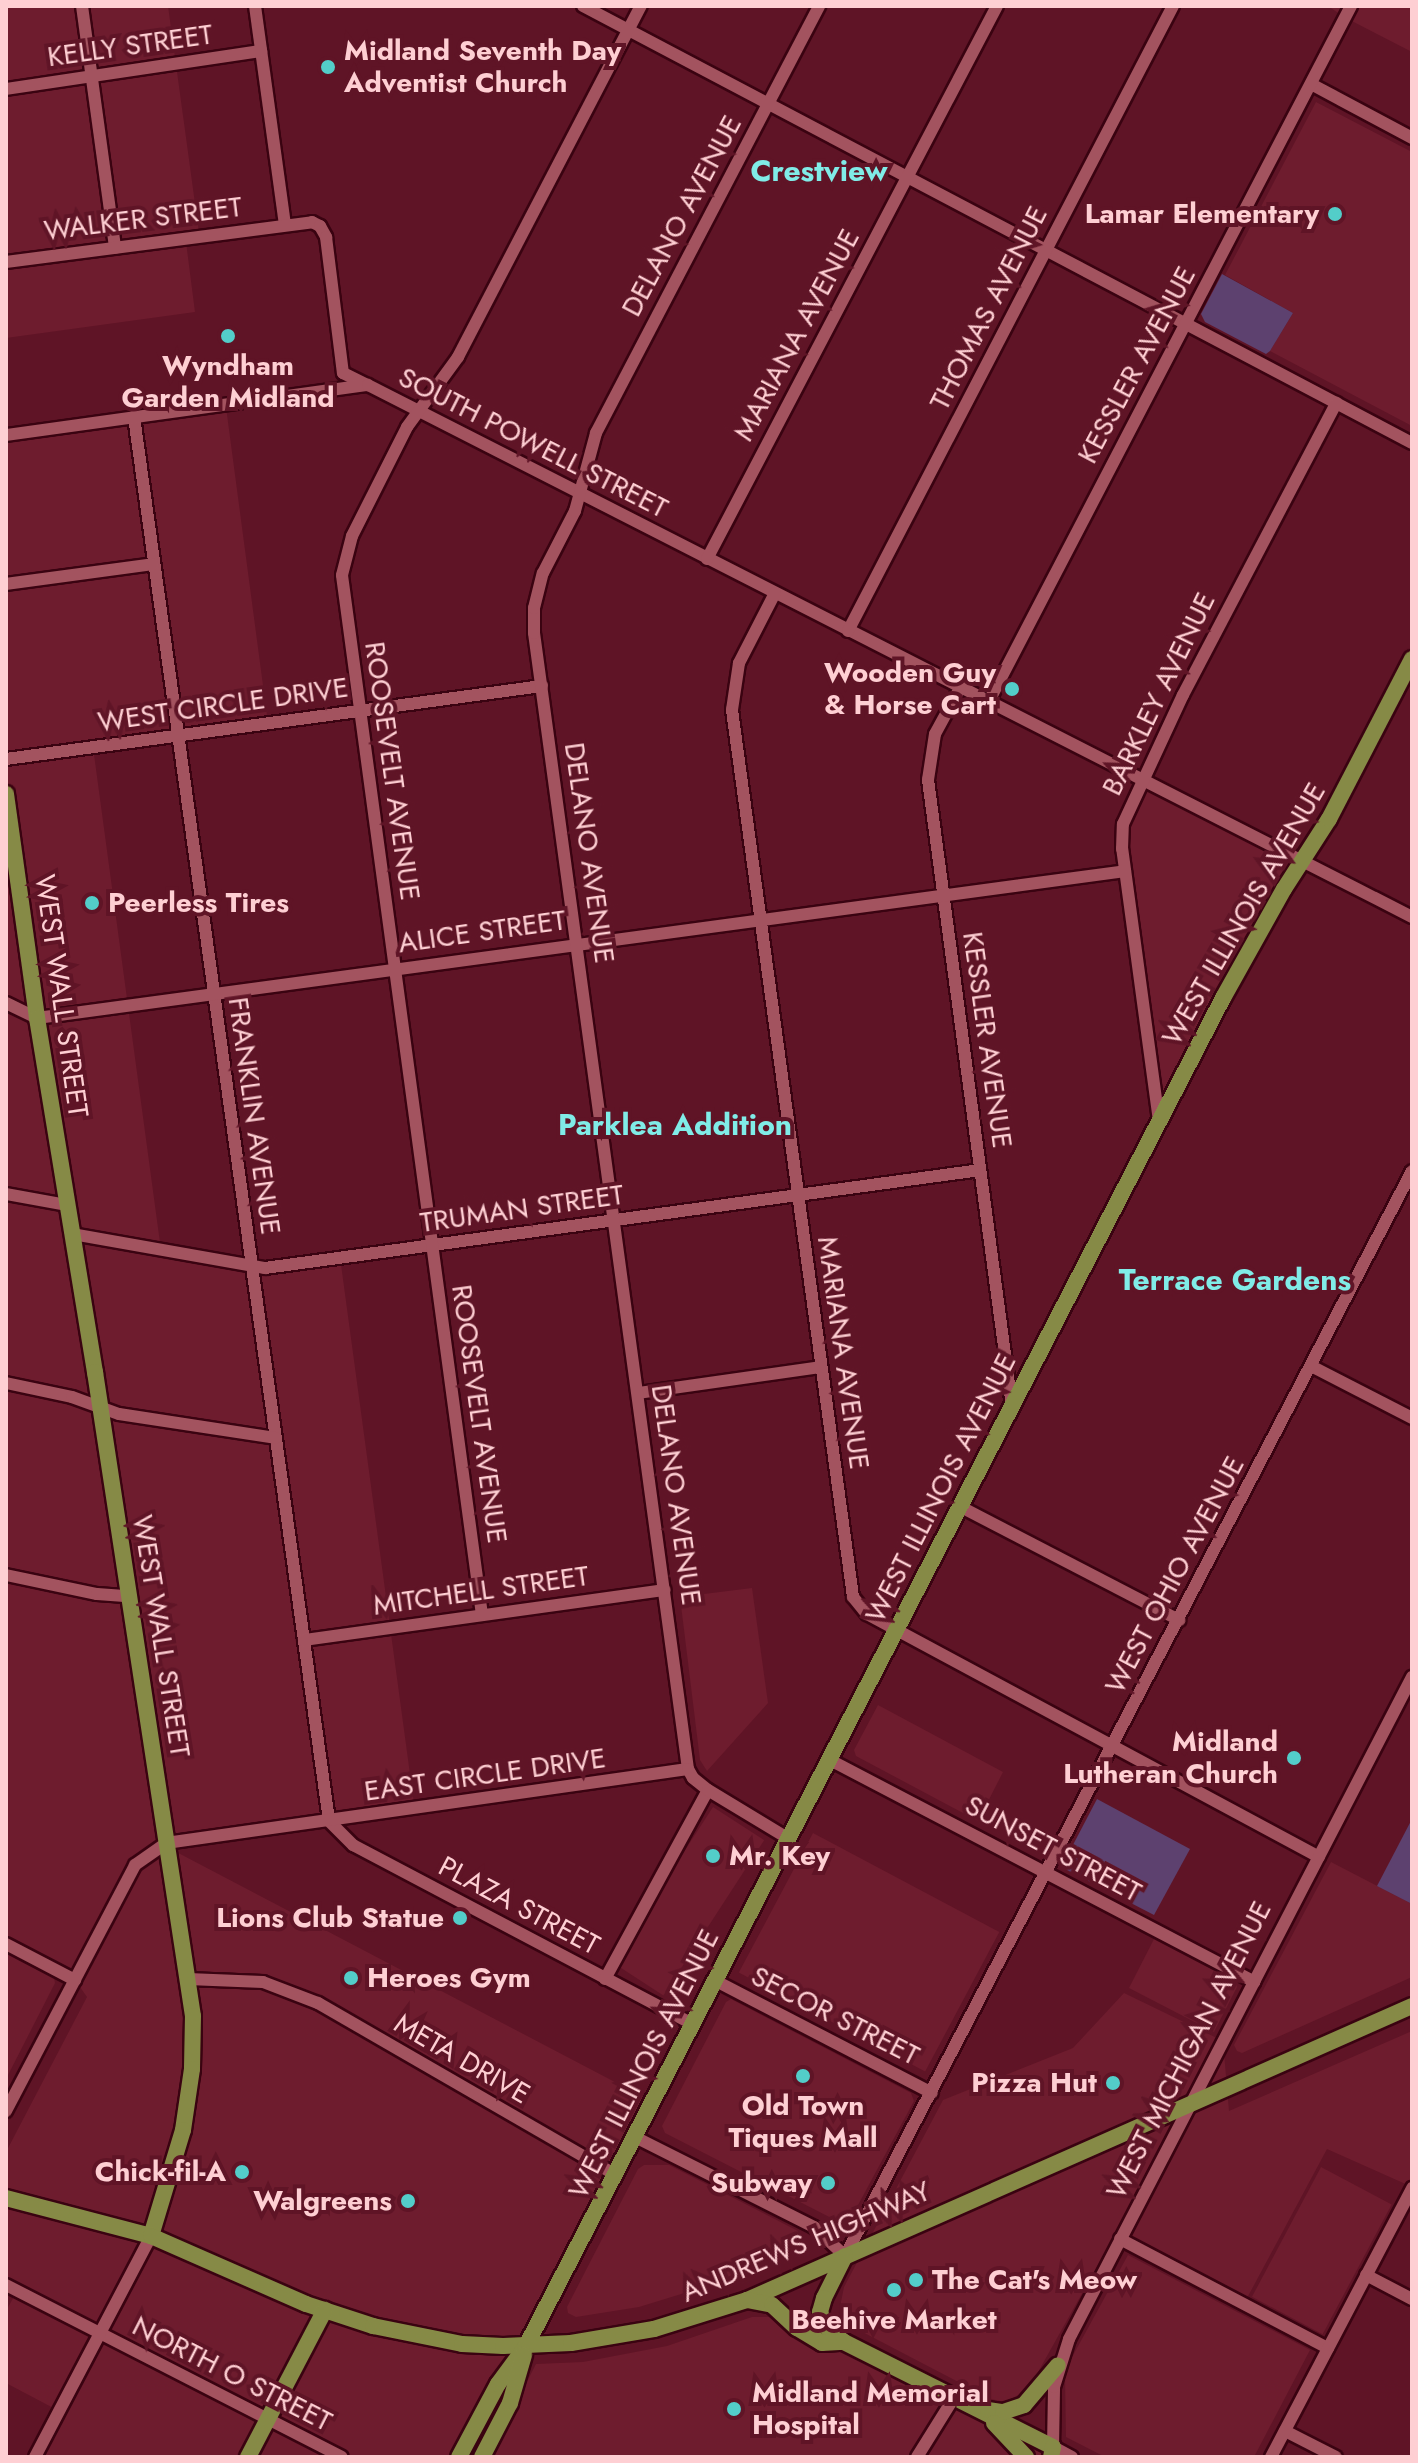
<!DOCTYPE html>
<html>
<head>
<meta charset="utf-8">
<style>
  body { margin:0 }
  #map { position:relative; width:1418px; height:2463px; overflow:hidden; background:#5f1426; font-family:Jost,sans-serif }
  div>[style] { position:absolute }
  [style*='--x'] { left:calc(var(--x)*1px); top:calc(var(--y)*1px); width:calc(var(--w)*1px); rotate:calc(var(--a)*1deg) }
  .built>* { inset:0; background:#6e1c2e; transform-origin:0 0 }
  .green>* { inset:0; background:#5d416f }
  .roads { filter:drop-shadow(2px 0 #3a0311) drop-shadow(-2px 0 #3a0311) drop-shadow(0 2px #3a0311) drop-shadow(0 -2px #3a0311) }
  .minor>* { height:12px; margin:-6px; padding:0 6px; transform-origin:6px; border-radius:6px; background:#a3535f }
  .major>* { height:16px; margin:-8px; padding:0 8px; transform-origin:8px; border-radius:8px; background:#868a46 }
  .dots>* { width:22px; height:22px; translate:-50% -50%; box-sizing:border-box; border:4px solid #5f1426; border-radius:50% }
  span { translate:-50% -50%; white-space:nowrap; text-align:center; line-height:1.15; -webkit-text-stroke:8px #5f1426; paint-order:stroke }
  .street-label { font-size:28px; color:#fecfd3 }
  .poi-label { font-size:28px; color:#fecfd3; font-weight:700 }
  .left { translate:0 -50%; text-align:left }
  .right { translate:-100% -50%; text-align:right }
  .neighbourhood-label { font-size:30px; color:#80ece7; font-weight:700 }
  .frame { position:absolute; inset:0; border:8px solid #fecfd3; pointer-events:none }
</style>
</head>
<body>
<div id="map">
  <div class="built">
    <div style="clip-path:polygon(6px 6px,168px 6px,200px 240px,186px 242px,195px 312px,6px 338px)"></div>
    <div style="clip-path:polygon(1328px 6px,1412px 6px,1412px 52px,1344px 17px)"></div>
    <div style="clip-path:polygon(1316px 102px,1412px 152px,1412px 426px,1270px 351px,1293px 313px,1225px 275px)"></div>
    <div style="clip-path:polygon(226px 407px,268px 723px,93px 747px,161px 1250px,249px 1270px,340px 1257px,415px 1811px,165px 1846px,653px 2102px,469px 2457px,35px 2457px,59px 2411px,6px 2383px,6px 2311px,17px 2291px,6px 2285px,6px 2152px,87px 1997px,75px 1980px,6px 1944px,6px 437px)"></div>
    <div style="clip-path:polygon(1143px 782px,1305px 860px,1157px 1107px,1120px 828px)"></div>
    <div style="clip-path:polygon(752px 1588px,768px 1703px,707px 1771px,700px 1760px,680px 1597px)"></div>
    <div style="clip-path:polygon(878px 1705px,1003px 1772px,978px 1821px,856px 1756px,854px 1750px)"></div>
    <div style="left:713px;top:1807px;width:61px;height:185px;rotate:33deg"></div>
    <div style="left:813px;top:1833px;width:211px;height:158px;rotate:28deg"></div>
    <div style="clip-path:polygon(1331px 1862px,1412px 1904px,1412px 1977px,1242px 2053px,1237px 2051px,1234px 2045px)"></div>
    <div style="clip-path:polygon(1154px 1939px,1235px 1981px,1237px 1987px,1214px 2032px,1129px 1988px)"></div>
    <div style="clip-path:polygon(6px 1953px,54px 1978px,55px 1983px,6px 2079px)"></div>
    <div style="clip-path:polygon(1124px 1993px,1223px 2041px,1229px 2111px,1412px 2031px,1410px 2186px,1327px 2149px,1246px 2300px,1113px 2238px,1028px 2390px,1005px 2402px,991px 2399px,851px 2326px,840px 2307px,844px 2287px,943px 2100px,1073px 2048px)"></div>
    <div style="clip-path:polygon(731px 1999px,911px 2093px,914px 2101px,850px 2220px,841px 2223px,665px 2133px,662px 2126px,726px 2002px)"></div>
    <div style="clip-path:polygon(644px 2165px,669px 2165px,798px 2231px,798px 2247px,704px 2287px,639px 2307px,576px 2317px,568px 2313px,567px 2307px,638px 2169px)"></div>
    <div style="left:1321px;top:2167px;width:80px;height:147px;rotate:28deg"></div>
    <div style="clip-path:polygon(1128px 2255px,1310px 2350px,1254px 2457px,1105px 2457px,1066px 2437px,1065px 2379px,1071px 2359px)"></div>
    <div style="clip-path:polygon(752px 2317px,775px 2317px,1042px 2453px,1041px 2457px,488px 2457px,536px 2364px,583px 2362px,667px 2346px)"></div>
  </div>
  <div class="green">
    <div style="clip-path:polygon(1222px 274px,1293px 313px,1270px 351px,1266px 354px,1205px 322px,1201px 314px)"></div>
    <div style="clip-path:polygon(1097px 1799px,1190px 1849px,1154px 1915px,1067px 1870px,1063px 1864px)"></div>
    <div style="clip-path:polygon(1412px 1819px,1412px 1904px,1377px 1886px)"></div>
  </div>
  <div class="roads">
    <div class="minor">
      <div style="--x:82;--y:6;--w:244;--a:82.2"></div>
      <div style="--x:255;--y:6;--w:220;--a:82.2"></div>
      <div style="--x:583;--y:6;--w:937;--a:27.8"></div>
      <div style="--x:1311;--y:84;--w:115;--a:28.1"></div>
      <div style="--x:6;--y:89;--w:258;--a:-8.5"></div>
      <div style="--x:6;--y:262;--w:309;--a:-7.4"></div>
      <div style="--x:312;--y:222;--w:9;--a:27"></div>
      <div style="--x:320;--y:226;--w:13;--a:61"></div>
      <div style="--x:326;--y:237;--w:137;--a:82.9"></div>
      <div style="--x:343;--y:373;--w:28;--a:26"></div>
      <div style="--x:134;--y:417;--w:1417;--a:82.09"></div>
      <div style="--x:329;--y:1821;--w:34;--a:45"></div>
      <div style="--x:353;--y:1845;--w:384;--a:27.8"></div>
      <div style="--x:6;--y:435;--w:365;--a:-7.9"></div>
      <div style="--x:368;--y:385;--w:1172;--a:27"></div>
      <div style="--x:707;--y:559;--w:624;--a:-62.33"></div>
      <div style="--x:6;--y:584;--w:148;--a:-7.7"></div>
      <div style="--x:775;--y:593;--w:79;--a:117.2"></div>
      <div style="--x:739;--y:663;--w:48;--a:98.5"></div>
      <div style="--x:732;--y:710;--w:895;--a:82.23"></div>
      <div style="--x:853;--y:1597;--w:22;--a:51"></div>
      <div style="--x:867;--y:1614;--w:513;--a:28.26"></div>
      <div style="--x:848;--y:631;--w:704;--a:-62.53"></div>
      <div style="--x:960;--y:688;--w:52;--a:118.5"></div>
      <div style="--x:935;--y:734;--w:47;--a:98.7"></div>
      <div style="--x:928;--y:780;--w:632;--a:82.36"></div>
      <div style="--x:988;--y:703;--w:786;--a:-62.49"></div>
      <div style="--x:6;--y:759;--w:541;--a:-7.76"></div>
      <div style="--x:6;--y:1003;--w:34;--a:26"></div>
      <div style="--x:37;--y:1018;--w:1098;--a:-7.69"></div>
      <div style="--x:1159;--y:1121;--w:275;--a:-97.7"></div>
      <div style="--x:1122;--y:849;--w:25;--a:-88"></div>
      <div style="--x:1123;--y:824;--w:142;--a:-65.1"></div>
      <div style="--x:1183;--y:695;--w:330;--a:-62.3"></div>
      <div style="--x:6;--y:1194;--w:62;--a:10.2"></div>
      <div style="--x:72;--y:1234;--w:196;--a:10"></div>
      <div style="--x:265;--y:1268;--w:722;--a:-7.8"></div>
      <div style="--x:1311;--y:1366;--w:114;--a:27.2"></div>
      <div style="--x:6;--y:1383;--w:67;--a:12"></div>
      <div style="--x:72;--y:1397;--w:50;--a:19.9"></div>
      <div style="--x:119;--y:1414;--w:158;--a:8.7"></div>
      <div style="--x:638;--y:1393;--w:185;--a:-8.1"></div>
      <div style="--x:961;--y:1507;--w:246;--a:27.4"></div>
      <div style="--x:6;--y:1575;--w:93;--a:11.8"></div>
      <div style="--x:97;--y:1594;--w:31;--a:4"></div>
      <div style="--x:482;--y:1615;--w:1049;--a:-97.67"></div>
      <div style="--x:342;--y:575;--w:40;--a:-75.6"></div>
      <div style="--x:352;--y:536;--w:122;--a:-63.2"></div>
      <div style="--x:407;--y:427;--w:87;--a:-53.9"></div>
      <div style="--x:458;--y:357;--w:396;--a:-62.5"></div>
      <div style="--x:304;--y:1640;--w:364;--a:-7.9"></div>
      <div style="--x:830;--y:1760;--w:479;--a:27.6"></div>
      <div style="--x:688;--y:1769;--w:1146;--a:-97.72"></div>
      <div style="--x:534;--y:633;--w:25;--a:-90"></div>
      <div style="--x:534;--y:608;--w:36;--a:-76"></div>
      <div style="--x:543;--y:573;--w:70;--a:-62.7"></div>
      <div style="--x:575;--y:511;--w:81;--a:-74.9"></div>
      <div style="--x:596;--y:433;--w:482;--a:-62.4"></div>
      <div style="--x:6;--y:1944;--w:78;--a:27.6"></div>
      <div style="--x:188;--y:1979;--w:75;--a:2.3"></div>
      <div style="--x:263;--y:1982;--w:59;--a:20.9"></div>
      <div style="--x:318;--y:2003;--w:344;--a:30"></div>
      <div style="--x:605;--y:1979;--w:215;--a:-61.4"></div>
      <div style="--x:716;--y:1981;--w:243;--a:27.4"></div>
      <div style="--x:6;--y:2111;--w:278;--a:-62.3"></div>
      <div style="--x:135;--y:1865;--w:38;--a:-35"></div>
      <div style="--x:166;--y:1843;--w:527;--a:-8.07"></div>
      <div style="--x:688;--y:1769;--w:10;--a:61"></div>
      <div style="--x:693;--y:1778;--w:19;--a:39"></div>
      <div style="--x:708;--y:1790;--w:95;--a:31.2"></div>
      <div style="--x:635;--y:2137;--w:200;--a:26.7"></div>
      <div style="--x:814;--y:2227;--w:42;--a:43.1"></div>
      <div style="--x:845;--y:2256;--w:1224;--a:-62.41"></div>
      <div style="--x:1120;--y:2239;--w:235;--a:27.7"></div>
      <div style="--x:1366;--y:2275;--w:52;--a:27.6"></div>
      <div style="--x:6;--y:2285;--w:377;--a:27.1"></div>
      <div style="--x:1285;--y:2431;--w:57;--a:27"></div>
      <div style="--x:35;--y:2457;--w:250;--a:-62.3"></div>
      <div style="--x:917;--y:2457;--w:72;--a:-58.1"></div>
      <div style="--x:1072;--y:2457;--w:21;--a:-152"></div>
      <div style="--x:1053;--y:2447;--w:60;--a:-89"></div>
      <div style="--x:1054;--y:2387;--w:50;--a:-72.6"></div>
      <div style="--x:1069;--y:2339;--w:746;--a:-62.61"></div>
      <div style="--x:1271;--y:2457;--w:304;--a:-62.3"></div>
    </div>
    <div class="major">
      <div style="--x:6;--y:794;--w:226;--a:82.1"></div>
      <div style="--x:37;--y:1018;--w:359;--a:80.7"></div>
      <div style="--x:95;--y:1372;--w:651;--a:81.35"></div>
      <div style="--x:193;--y:2016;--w:53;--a:91.1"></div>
      <div style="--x:192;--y:2069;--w:62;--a:98.4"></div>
      <div style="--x:183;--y:2130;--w:111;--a:106.8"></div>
      <div style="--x:6;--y:2198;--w:150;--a:14.7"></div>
      <div style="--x:151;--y:2236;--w:169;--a:23.7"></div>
      <div style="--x:306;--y:2304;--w:71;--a:18.2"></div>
      <div style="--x:373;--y:2326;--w:91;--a:11.4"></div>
      <div style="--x:462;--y:2344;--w:41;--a:2.8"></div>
      <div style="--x:503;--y:2346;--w:68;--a:-2.5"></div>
      <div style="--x:571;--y:2343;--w:84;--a:-9.6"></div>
      <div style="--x:654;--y:2329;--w:97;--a:-17.3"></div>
      <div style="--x:747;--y:2300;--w:727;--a:-23.85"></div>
      <div style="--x:845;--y:2256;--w:47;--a:116.6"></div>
      <div style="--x:824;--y:2298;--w:15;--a:106"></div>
      <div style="--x:820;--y:2312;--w:15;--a:70"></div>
      <div style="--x:825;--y:2326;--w:25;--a:40"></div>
      <div style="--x:844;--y:2342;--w:234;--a:26.7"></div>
      <div style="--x:1053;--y:2447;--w:10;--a:101"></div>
      <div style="--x:747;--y:2300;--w:25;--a:11"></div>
      <div style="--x:772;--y:2305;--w:34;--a:43"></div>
      <div style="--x:797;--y:2328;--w:29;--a:31"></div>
      <div style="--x:822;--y:2343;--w:22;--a:-3"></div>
      <div style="--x:988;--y:2410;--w:15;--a:8"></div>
      <div style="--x:1003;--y:2412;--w:22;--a:-18"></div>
      <div style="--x:1024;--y:2405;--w:52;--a:-49.6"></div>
      <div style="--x:994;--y:2423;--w:47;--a:46.7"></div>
      <div style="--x:248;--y:2457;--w:166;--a:-62.4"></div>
      <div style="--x:459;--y:2457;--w:83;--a:-61.9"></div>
      <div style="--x:498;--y:2384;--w:47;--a:-53.6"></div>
      <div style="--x:526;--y:2346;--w:1518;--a:-62.66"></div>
      <div style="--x:1223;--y:998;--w:125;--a:-60.8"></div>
      <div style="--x:1284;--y:889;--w:83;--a:-57.3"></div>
      <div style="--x:1329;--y:819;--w:180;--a:-62.6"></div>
      <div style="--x:482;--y:2457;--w:61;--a:-62.6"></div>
      <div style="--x:510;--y:2403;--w:50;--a:-73.7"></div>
    </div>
  </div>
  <div class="dots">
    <div style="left:328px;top:67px;background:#53cdc9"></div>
    <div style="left:1335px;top:214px;background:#53cdc9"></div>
    <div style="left:228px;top:336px;background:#53cdc9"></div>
    <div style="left:1012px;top:689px;background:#53cdc9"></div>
    <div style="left:92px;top:903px;background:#53cdc9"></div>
    <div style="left:1294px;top:1758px;background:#53cdc9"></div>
    <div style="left:713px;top:1856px;background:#53cdc9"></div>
    <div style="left:460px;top:1918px;background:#53cdc9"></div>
    <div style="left:351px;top:1978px;background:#53cdc9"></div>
    <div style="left:803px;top:2076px;background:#53cdc9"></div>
    <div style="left:1113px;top:2083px;background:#53cdc9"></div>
    <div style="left:242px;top:2172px;background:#53cdc9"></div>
    <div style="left:828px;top:2183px;background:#53cdc9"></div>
    <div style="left:408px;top:2201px;background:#53cdc9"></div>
    <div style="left:916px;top:2280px;background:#53cdc9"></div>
    <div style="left:894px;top:2290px;background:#53cdc9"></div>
    <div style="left:734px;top:2409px;background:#53cdc9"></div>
  </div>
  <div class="street-label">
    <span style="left:130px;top:46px;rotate:-8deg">KELLY STREET</span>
    <span style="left:682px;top:216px;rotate:-62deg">DELANO AVENUE</span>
    <span style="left:143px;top:219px;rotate:-7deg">WALKER STREET</span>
    <span style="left:989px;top:308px;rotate:-63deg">THOMAS AVENUE</span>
    <span style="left:797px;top:335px;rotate:-62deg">MARIANA AVENUE</span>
    <span style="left:1137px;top:365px;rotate:-62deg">KESSLER AVENUE</span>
    <span style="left:533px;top:443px;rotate:27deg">SOUTH POWELL STREET</span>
    <span style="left:1159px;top:694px;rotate:-64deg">BARKLEY AVENUE</span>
    <span style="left:223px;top:705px;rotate:-8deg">WEST CIRCLE DRIVE</span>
    <span style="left:392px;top:771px;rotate:82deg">ROOSEVELT AVENUE</span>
    <span style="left:589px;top:853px;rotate:82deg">DELANO AVENUE</span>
    <span style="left:1244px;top:914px;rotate:-60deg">WEST ILLINOIS AVENUE</span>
    <span style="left:482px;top:932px;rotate:-8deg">ALICE STREET</span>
    <span style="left:61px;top:996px;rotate:82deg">WEST WALL STREET</span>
    <span style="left:987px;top:1040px;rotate:82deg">KESSLER AVENUE</span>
    <span style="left:254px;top:1116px;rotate:82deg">FRANKLIN AVENUE</span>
    <span style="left:522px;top:1209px;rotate:-8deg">TRUMAN STREET</span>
    <span style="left:843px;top:1353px;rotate:82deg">MARIANA AVENUE</span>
    <span style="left:479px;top:1414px;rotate:82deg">ROOSEVELT AVENUE</span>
    <span style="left:941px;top:1488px;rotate:-63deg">WEST ILLINOIS AVENUE</span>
    <span style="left:676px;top:1495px;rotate:82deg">DELANO AVENUE</span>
    <span style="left:1175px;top:1575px;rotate:-62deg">WEST OHIO AVENUE</span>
    <span style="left:481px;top:1591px;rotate:-8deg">MITCHELL STREET</span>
    <span style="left:161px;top:1636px;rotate:81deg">WEST WALL STREET</span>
    <span style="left:485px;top:1775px;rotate:-8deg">EAST CIRCLE DRIVE</span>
    <span style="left:1053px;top:1849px;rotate:28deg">SUNSET STREET</span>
    <span style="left:519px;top:1906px;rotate:28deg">PLAZA STREET</span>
    <span style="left:835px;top:2016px;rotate:27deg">SECOR STREET</span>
    <span style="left:1189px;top:2050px;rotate:-63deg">WEST MICHIGAN AVENUE</span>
    <span style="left:462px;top:2059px;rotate:30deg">META DRIVE</span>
    <span style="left:644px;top:2064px;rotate:-63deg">WEST ILLINOIS AVENUE</span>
    <span style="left:806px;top:2242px;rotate:-23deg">ANDREWS HIGHWAY</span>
    <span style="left:232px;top:2374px;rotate:27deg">NORTH O STREET</span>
  </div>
  <div class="poi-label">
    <span class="left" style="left:344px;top:67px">Midland Seventh Day<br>Adventist Church</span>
    <span class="right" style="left:1319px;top:214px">Lamar Elementary</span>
    <span style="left:228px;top:382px">Wyndham<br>Garden Midland</span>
    <span class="right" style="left:996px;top:689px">Wooden Guy<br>&amp; Horse Cart</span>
    <span class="left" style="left:108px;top:903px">Peerless Tires</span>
    <span class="right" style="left:1278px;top:1758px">Midland<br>Lutheran Church</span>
    <span class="left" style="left:729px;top:1856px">Mr. Key</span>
    <span class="right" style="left:444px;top:1918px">Lions Club Statue</span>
    <span class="left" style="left:367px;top:1978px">Heroes Gym</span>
    <span class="right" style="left:1097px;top:2083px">Pizza Hut</span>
    <span style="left:803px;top:2122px">Old Town<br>Tiques Mall</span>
    <span class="right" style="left:226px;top:2172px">Chick-fil-A</span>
    <span class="right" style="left:812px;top:2183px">Subway</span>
    <span class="right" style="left:392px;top:2201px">Walgreens</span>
    <span class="left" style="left:932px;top:2280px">The Cat's Meow</span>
    <span style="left:894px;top:2320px">Beehive Market</span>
    <span class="left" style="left:752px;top:2409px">Midland Memorial<br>Hospital</span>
  </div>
  <div class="neighbourhood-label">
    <span style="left:819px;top:171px">Crestview</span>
    <span style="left:675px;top:1125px">Parklea Addition</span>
    <span style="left:1235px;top:1280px">Terrace Gardens</span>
  </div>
  <div class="frame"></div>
</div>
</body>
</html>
